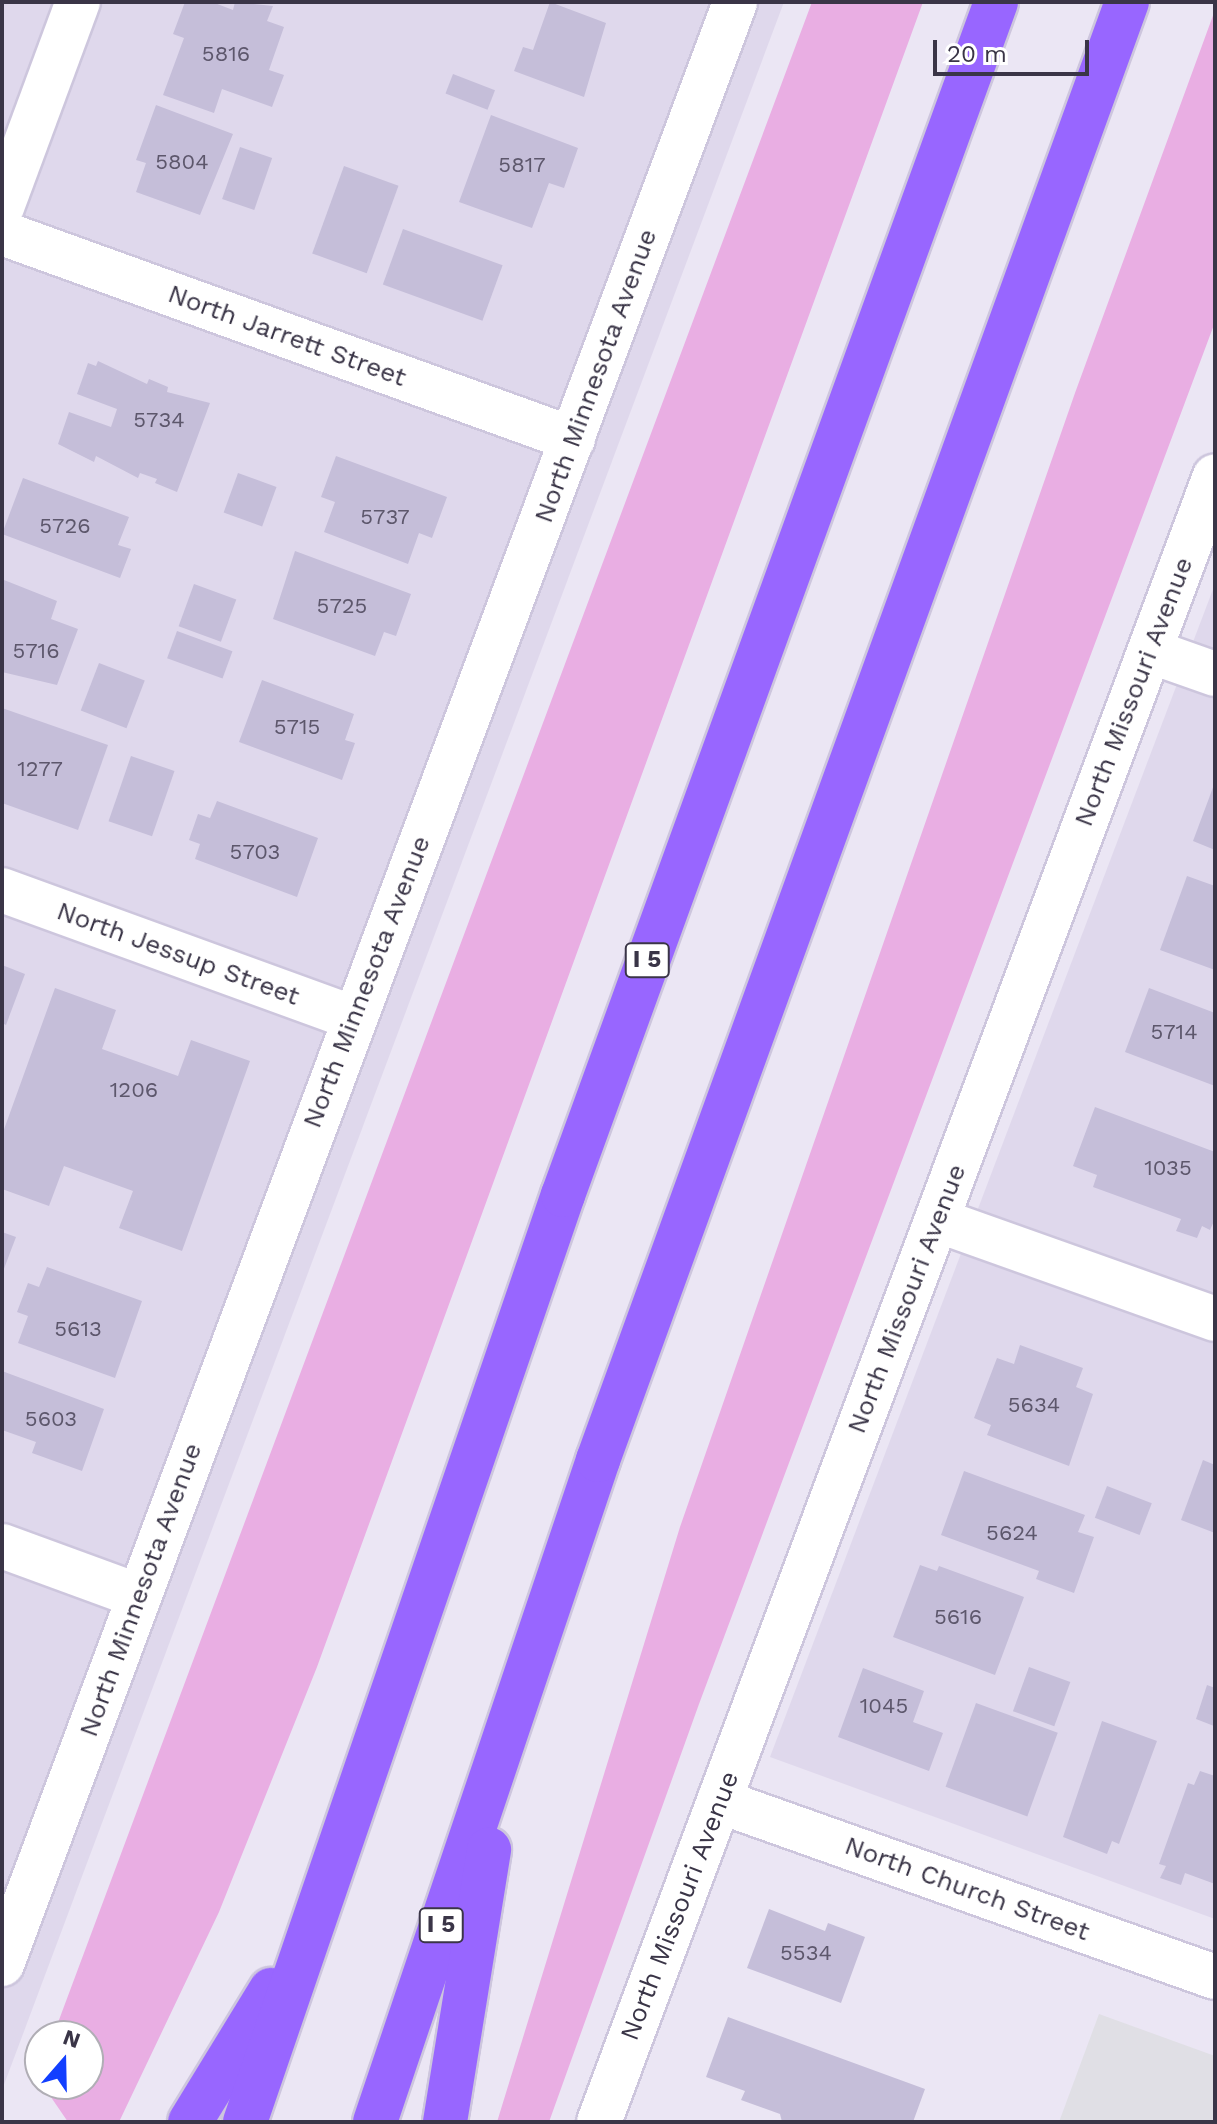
<!DOCTYPE html>
<html>
<head>
<meta charset="utf-8">
<style>
  body { margin:0 }
  #map { position:relative; width:1217px; height:2124px; overflow:hidden; background:#ebe6f4; font-family:"Work Sans",sans-serif }
  div>[style] { position:absolute }
  [style*='--x'] { left:calc(var(--x)*1px); top:calc(var(--y)*1px); width:calc(var(--w)*1px); rotate:calc(var(--a)*1deg) }
  .residential>* { inset:0; background:#dfd8ec }
  .green>* { inset:0; background:#e9aee3 }
  .parking>* { inset:0; background:#e0dfe5 }
  .building>* { inset:0; background:#c5bed9; transform-origin:0 0 }
  .roads { filter:drop-shadow(2px 0 #cdc6dd) drop-shadow(-2px 0 #cdc6dd) drop-shadow(0 2px #cdc6dd) drop-shadow(0 -2px #cdc6dd) }
  .minor>* { height:44px; margin:-22px; padding:0 22px; transform-origin:22px; border-radius:22px; background:#fff }
  .motorway>* { height:44px; margin:-22px; padding:0 22px; transform-origin:22px; border-radius:22px; background:#9866ff }
  span { translate:-50% -50%; white-space:nowrap; text-align:center; line-height:1.15; -webkit-text-stroke:6px #fff; paint-order:stroke }
  .number-label { font-size:22px; color:#5d576c }
  .number-label span { -webkit-text-stroke-width:0 }
  .shield-label span { padding:2px 6px; background:#fff; border:2px solid; border-radius:6px; -webkit-text-stroke-width:0 }
  .shield-label { font-size:24px; color:#3a3547; font-weight:700 }
  .street-label { font-size:26px; color:#3a3547 }
  .frame { position:absolute; inset:0; border:4px solid #3a3547; pointer-events:none }
  .north { position:absolute; left:24px; top:2020px; width:80px; height:80px; box-sizing:border-box; background:#fff; border:2px solid #b0aeb5; border-radius:50%; rotate:20deg; font-size:22px; font-weight:700; line-height:32px; text-align:center; color:#3a3547 }
  .north::after { content:''; display:block; margin:auto; width:28px; height:36px; background:#123fff; clip-path:polygon(50% 0,100% 100%,50% 72%,0 100%) }
  .scale { position:absolute; left:933px; top:40px; width:156px; height:36px; box-sizing:border-box; border:4px solid #3a3547; border-top:0; padding-left:10px; font-size:24px; line-height:28px; white-space:nowrap; color:#3a3547; -webkit-text-stroke:6px #fff; paint-order:stroke }
</style>
</head>
<body>
<div id="map">
  <div class="residential">
    <div style="clip-path:polygon(2px 2px,784px 2px,2px 2090px)"></div>
    <div style="clip-path:polygon(1215px 584px,1215px 1919px,770px 1757px)"></div>
  </div>
  <div class="green">
    <div style="clip-path:polygon(812px 2px,923px 2px,317px 1667px,219px 1912px,119px 2122px,68px 2122px,42px 2084px,88px 2084px,88px 2036px,53px 2036px)"></div>
    <div style="clip-path:polygon(1215px 10px,1215px 322px,699px 1704px,549px 2122px,497px 2122px,680px 1527px,1075px 393px)"></div>
  </div>
  <div class="parking">
    <div style="clip-path:polygon(1099px 2014px,1215px 2056px,1215px 2122px,1059px 2122px)"></div>
  </div>
  <div class="building">
    <div style="clip-path:polygon(185px 2px,212px 2px,233px 10px,235px 2px,273px 6px,267px 21px,284px 27px,269px 70px,284px 75px,272px 107px,222px 89px,214px 113px,163px 95px,184px 38px,173px 34px)"></div>
    <div style="clip-path:polygon(550px 2px,606px 23px,584px 97px,514px 71px,523px 47px,533px 50px)"></div>
    <div style="left:453px;top:74px;width:45px;height:21px;rotate:21deg"></div>
    <div style="clip-path:polygon(156px 105px,233px 134px,200px 215px,136px 192px,146px 163px,136px 160px)"></div>
    <div style="clip-path:polygon(491px 115px,578px 148px,564px 188px,549px 183px,532px 228px,459px 202px)"></div>
    <div style="left:240px;top:147px;width:34px;height:55px;rotate:19deg"></div>
    <div style="left:344px;top:166px;width:58px;height:93px;rotate:20deg"></div>
    <div style="left:403px;top:229px;width:106px;height:59px;rotate:20deg"></div>
    <div style="clip-path:polygon(98px 361px,147px 384px,149px 379px,168px 387px,167px 392px,210px 403px,177px 492px,155px 483px,157px 479px,140px 473px,138px 478px,96px 456px,94px 462px,58px 444px,69px 412px,111px 427px,117px 409px,77px 394px,88px 363px,96px 366px)"></div>
    <div style="clip-path:polygon(336px 456px,447px 497px,432px 538px,419px 533px,408px 564px,324px 532px,335px 502px,321px 497px)"></div>
    <div style="left:238px;top:473px;width:41px;height:42px;rotate:20deg"></div>
    <div style="clip-path:polygon(23px 478px,129px 517px,118px 545px,131px 549px,120px 578px,2px 534px)"></div>
    <div style="clip-path:polygon(295px 551px,411px 594px,396px 636px,384px 632px,375px 656px,273px 619px)"></div>
    <div style="clip-path:polygon(4px 580px,57px 601px,51px 619px,78px 629px,57px 685px,2px 672px)"></div>
    <div style="left:194px;top:584px;width:45px;height:45px;rotate:20deg"></div>
    <div style="left:177px;top:631px;width:59px;height:29px;rotate:20deg"></div>
    <div style="left:99px;top:663px;width:49px;height:51px;rotate:21deg"></div>
    <div style="clip-path:polygon(262px 680px,354px 714px,345px 740px,355px 743px,342px 780px,239px 742px)"></div>
    <div style="clip-path:polygon(2px 708px,108px 745px,78px 830px,2px 803px)"></div>
    <div style="left:131px;top:756px;width:46px;height:69px;rotate:19deg"></div>
    <div style="clip-path:polygon(1215px 782px,1215px 850px,1193px 841px)"></div>
    <div style="clip-path:polygon(217px 801px,318px 838px,297px 897px,195px 859px,200px 844px,189px 840px,198px 814px,210px 818px)"></div>
    <div style="clip-path:polygon(1187px 876px,1215px 886px,1215px 970px,1160px 950px)"></div>
    <div style="clip-path:polygon(2px 965px,25px 974px,6px 1025px,2px 1023px)"></div>
    <div style="clip-path:polygon(55px 988px,116px 1010px,102px 1049px,178px 1076px,191px 1040px,250px 1061px,182px 1251px,119px 1228px,133px 1191px,64px 1166px,49px 1206px,2px 1189px,2px 1135px)"></div>
    <div style="clip-path:polygon(1149px 988px,1215px 1013px,1215px 1086px,1125px 1052px)"></div>
    <div style="clip-path:polygon(1095px 1107px,1215px 1152px,1215px 1219px,1210px 1230px,1202px 1226px,1197px 1238px,1176px 1231px,1181px 1219px,1093px 1187px,1097px 1175px,1073px 1166px)"></div>
    <div style="clip-path:polygon(2px 1232px,16px 1237px,2px 1274px)"></div>
    <div style="clip-path:polygon(47px 1267px,142px 1301px,115px 1378px,18px 1343px,28px 1316px,17px 1312px,28px 1283px,39px 1287px)"></div>
    <div style="clip-path:polygon(1020px 1345px,1083px 1368px,1076px 1387px,1093px 1394px,1069px 1466px,987px 1435px,991px 1425px,974px 1418px,997px 1358px,1014px 1364px)"></div>
    <div style="clip-path:polygon(2px 1371px,104px 1409px,82px 1471px,32px 1453px,36px 1442px,2px 1430px)"></div>
    <div style="clip-path:polygon(1203px 1460px,1215px 1465px,1215px 1533px,1181px 1520px)"></div>
    <div style="clip-path:polygon(964px 1471px,1085px 1515px,1078px 1532px,1094px 1537px,1074px 1593px,1036px 1579px,1039px 1571px,941px 1535px)"></div>
    <div style="left:1107px;top:1486px;width:48px;height:34px;rotate:21deg"></div>
    <div style="clip-path:polygon(920px 1565px,937px 1571px,939px 1566px,1024px 1597px,995px 1675px,893px 1637px)"></div>
    <div style="left:1029px;top:1667px;width:44px;height:47px;rotate:20deg"></div>
    <div style="clip-path:polygon(863px 1668px,924px 1691px,913px 1722px,943px 1733px,929px 1771px,838px 1737px)"></div>
    <div style="clip-path:polygon(1207px 1685px,1215px 1688px,1214px 1726px,1196px 1719px)"></div>
    <div style="left:976px;top:1703px;width:87px;height:89px;rotate:20deg"></div>
    <div style="clip-path:polygon(1102px 1721px,1157px 1741px,1119px 1844px,1112px 1841px,1107px 1854px,1063px 1837px)"></div>
    <div style="clip-path:polygon(1200px 1771px,1215px 1776px,1215px 1884px,1185px 1873px,1181px 1885px,1160px 1878px,1166px 1866px,1159px 1864px,1188px 1783px,1194px 1785px)"></div>
    <div style="clip-path:polygon(769px 1909px,825px 1931px,828px 1923px,865px 1937px,841px 2003px,747px 1968px)"></div>
    <div style="clip-path:polygon(728px 2017px,925px 2089px,913px 2122px,782px 2122px,780px 2114px,741px 2100px,745px 2091px,706px 2077px)"></div>
  </div>
  <div class="roads">
    <div class="minor">
      <div style="--x:2;--y:207;--w:219;--a:-69.7"></div>
      <div style="--x:2;--y:233;--w:607;--a:19.84"></div>
      <div style="--x:1150;--y:651;--w:69;--a:19.5"></div>
      <div style="--x:2;--y:890;--w:374;--a:20"></div>
      <div style="--x:937;--y:1220;--w:295;--a:19.6"></div>
      <div style="--x:2;--y:1546;--w:146;--a:20.1"></div>
      <div style="--x:719;--y:1801;--w:526;--a:19.54"></div>
      <div style="--x:2;--y:1964;--w:2094;--a:-69.51"></div>
      <div style="--x:599;--y:2122;--w:1757;--a:-69.48"></div>
    </div>
    <div class="motorway">
      <div style="--x:190;--y:2122;--w:155;--a:-58.5"></div>
      <div style="--x:245;--y:2122;--w:980;--a:-71.07"></div>
      <div style="--x:563;--y:1195;--w:1269;--a:-70.05"></div>
      <div style="--x:375;--y:2122;--w:699;--a:-71.38"></div>
      <div style="--x:598;--y:1460;--w:1551;--a:-70.06"></div>
      <div style="--x:445;--y:2122;--w:276;--a:-80.8"></div>
    </div>
  </div>
  <div class="number-label">
    <span style="left:226px;top:54px">5816</span>
    <span style="left:182px;top:162px">5804</span>
    <span style="left:522px;top:165px">5817</span>
    <span style="left:159px;top:420px">5734</span>
    <span style="left:385px;top:517px">5737</span>
    <span style="left:65px;top:526px">5726</span>
    <span style="left:342px;top:606px">5725</span>
    <span style="left:36px;top:651px">5716</span>
    <span style="left:297px;top:727px">5715</span>
    <span style="left:40px;top:769px">1277</span>
    <span style="left:255px;top:852px">5703</span>
    <span style="left:1174px;top:1032px">5714</span>
    <span style="left:134px;top:1090px">1206</span>
    <span style="left:1168px;top:1168px">1035</span>
    <span style="left:78px;top:1329px">5613</span>
    <span style="left:1034px;top:1405px">5634</span>
    <span style="left:51px;top:1419px">5603</span>
    <span style="left:1012px;top:1533px">5624</span>
    <span style="left:958px;top:1617px">5616</span>
    <span style="left:884px;top:1706px">1045</span>
    <span style="left:806px;top:1953px">5534</span>
  </div>
  <div class="shield-label">
    <span style="left:647px;top:960px">I 5</span>
    <span style="left:441px;top:1925px">I 5</span>
  </div>
  <div class="street-label">
    <span style="left:287px;top:336px;rotate:20deg">North Jarrett Street</span>
    <span style="left:596px;top:376px;rotate:-70deg">North Minnesota Avenue</span>
    <span style="left:1134px;top:692px;rotate:-69deg">North Missouri Avenue</span>
    <span style="left:178px;top:954px;rotate:20deg">North Jessup Street</span>
    <span style="left:367px;top:982px;rotate:-69deg">North Minnesota Avenue</span>
    <span style="left:907px;top:1299px;rotate:-69deg">North Missouri Avenue</span>
    <span style="left:141px;top:1590px;rotate:-70deg">North Minnesota Avenue</span>
    <span style="left:967px;top:1889px;rotate:20deg">North Church Street</span>
    <span style="left:680px;top:1906px;rotate:-69deg">North Missouri Avenue</span>
  </div>
  <div class="frame"></div>
  <div class="north">N</div>
  <div class="scale">20 m</div>
</div>
</body>
</html>
